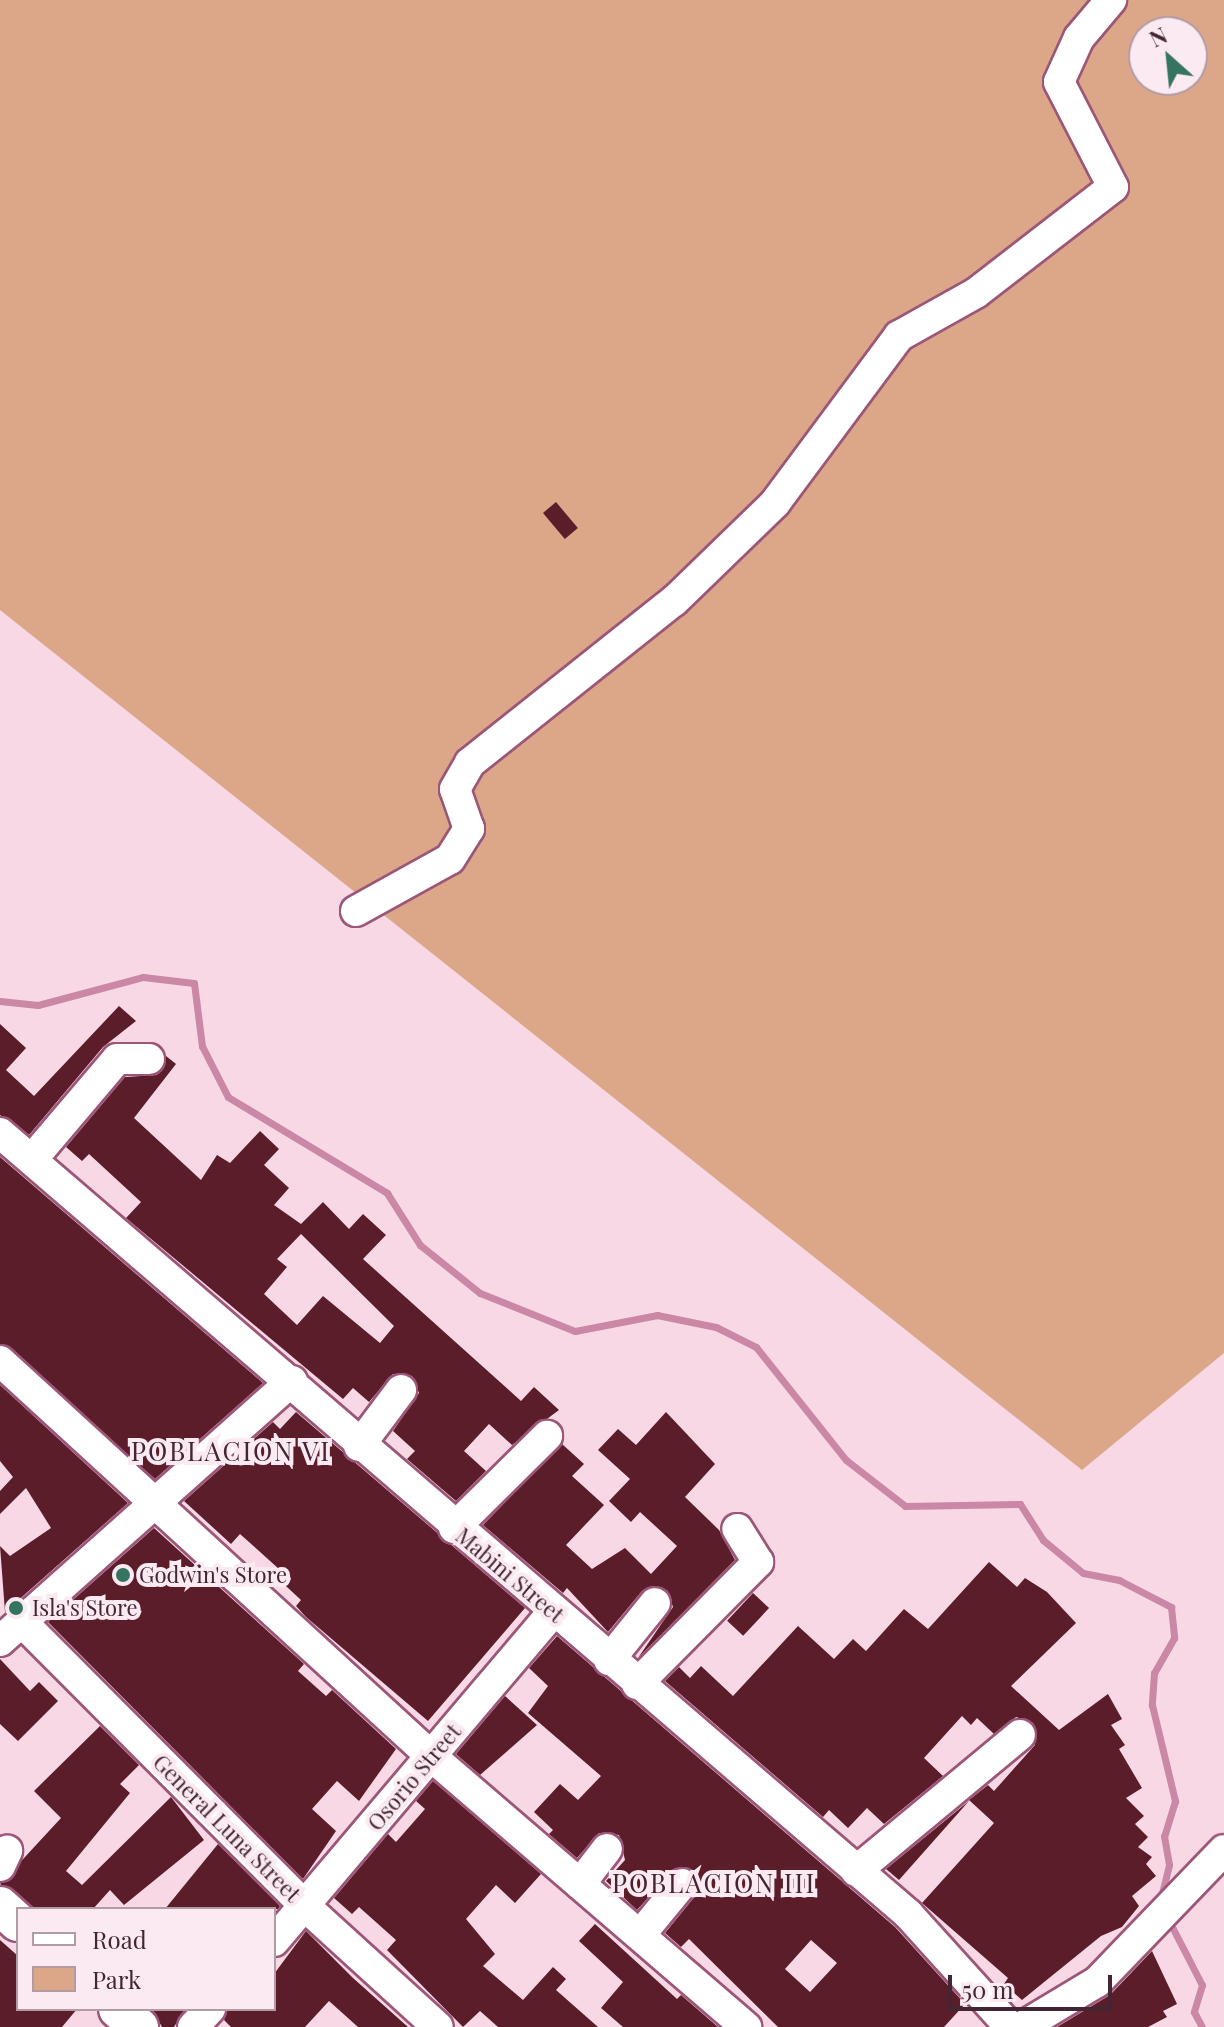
<!DOCTYPE html>
<html>
<head>
<meta charset="utf-8">
<style>
  body { margin:0 }
  #map { position:relative; width:1224px; height:2027px; overflow:hidden; background:#f9d8e6; font-family:"Playfair Display",serif }
  div>[style] { position:absolute }
  [style*='--x'] { left:calc(var(--x)*1px); top:calc(var(--y)*1px); width:calc(var(--w)*1px); rotate:calc(var(--a)*1deg) }
  .green>* { inset:0; background:#dca789 }
  .stream>* { height:7px; margin:-3.5px; padding:0 3.5px; transform-origin:3.5px; border-radius:3.5px; background:#ca87a6 }
  .building>* { inset:0; background:#5b1d2a; transform-origin:0 0 }
  .roads { filter:drop-shadow(2px 0 #9c5678) drop-shadow(-2px 0 #9c5678) drop-shadow(0 2px #9c5678) drop-shadow(0 -2px #9c5678) }
  .minor>* { height:30px; margin:-15px; padding:0 15px; transform-origin:15px; border-radius:15px; background:#fff }
  .major>* { height:38px; margin:-19px; padding:0 19px; transform-origin:19px; border-radius:19px; background:#fff }
  .dots>* { width:22px; height:22px; translate:-50% -50%; box-sizing:border-box; border:4px solid #fbeaf1; border-radius:50% }
  span { translate:-50% -50%; white-space:nowrap; text-align:center; line-height:1.15; -webkit-text-stroke:8px #fbeaf1; paint-order:stroke }
  .poi-label { font-size:22px; color:#442534 }
  .left { translate:0 -50%; text-align:left }
  .street-label { font-size:22px; color:#442534 }
  .quarter-label { font-size:26px; color:#442534; letter-spacing:2px }
  .legend { position:absolute; left:16px; top:1907px; width:260px; height:104px; box-sizing:border-box; background:#fbeaf1; border:2px solid #b29ba5; margin:0; padding:10px 14px; list-style:none; font-size:24px; color:#442534 }
  .legend li { display:flex; align-items:center; gap:16px; height:40px }
  .legend b { width:40px; border:2px solid #b29ba5 }
  .north { position:absolute; left:1128px; top:16px; width:80px; height:80px; box-sizing:border-box; background:#fbeaf1; border:2px solid #b29ba5; border-radius:50%; rotate:333deg; font-size:22px; font-weight:700; line-height:32px; text-align:center; color:#442534 }
  .north::after { content:''; display:block; margin:auto; width:28px; height:36px; background:#357461; clip-path:polygon(50% 0,100% 100%,50% 72%,0 100%) }
  .scale { position:absolute; left:948px; top:1975px; width:164px; height:36px; box-sizing:border-box; border:4px solid #442534; border-top:0; padding-left:10px; font-size:24px; line-height:28px; white-space:nowrap; color:#442534; -webkit-text-stroke:6px #fbeaf1; paint-order:stroke }
</style>
</head>
<body>
<div id="map">
  <div class="green">
    <div style="clip-path:polygon(evenodd,0 0,1224px 0,1224px 1353px,1082px 1470px,0 610px,0 0,1144px 32px,1192px 32px,1192px 80px,1144px 80px,1144px 32px)"></div>
  </div>
  <div class="stream">
    <div style="--x:0;--y:1001;--w:38;--a:6"></div>
    <div style="--x:38;--y:1005;--w:109;--a:-14.9"></div>
    <div style="--x:143;--y:977;--w:51;--a:6.7"></div>
    <div style="--x:194;--y:983;--w:64;--a:82.8"></div>
    <div style="--x:202;--y:1046;--w:57;--a:63"></div>
    <div style="--x:228;--y:1097;--w:186;--a:31.1"></div>
    <div style="--x:387;--y:1193;--w:62;--a:57.6"></div>
    <div style="--x:420;--y:1245;--w:77;--a:38.7"></div>
    <div style="--x:480;--y:1293;--w:102;--a:21.8"></div>
    <div style="--x:575;--y:1331;--w:84;--a:-11"></div>
    <div style="--x:657;--y:1315;--w:60;--a:11.5"></div>
    <div style="--x:716;--y:1327;--w:45;--a:26.6"></div>
    <div style="--x:756;--y:1347;--w:144;--a:51.5"></div>
    <div style="--x:846;--y:1460;--w:75;--a:37.9"></div>
    <div style="--x:905;--y:1506;--w:115;--a:-1"></div>
    <div style="--x:1020;--y:1504;--w:43;--a:57.4"></div>
    <div style="--x:1043;--y:1540;--w:52;--a:39.5"></div>
    <div style="--x:1083;--y:1573;--w:37;--a:11"></div>
    <div style="--x:1119;--y:1580;--w:59;--a:27.4"></div>
    <div style="--x:1171;--y:1607;--w:31;--a:84"></div>
    <div style="--x:1174;--y:1638;--w:40;--a:119.7"></div>
    <div style="--x:1154;--y:1673;--w:32;--a:94"></div>
    <div style="--x:1152;--y:1705;--w:99;--a:76.5"></div>
    <div style="--x:1175;--y:1801;--w:37;--a:107"></div>
    <div style="--x:1164;--y:1836;--w:29;--a:80"></div>
    <div style="--x:1169;--y:1865;--w:38;--a:104"></div>
    <div style="--x:1169;--y:1921;--w:72;--a:62.7"></div>
    <div style="--x:1202;--y:1985;--w:28;--a:107"></div>
    <div style="--x:1194;--y:2012;--w:17;--a:62"></div>
  </div>
  <div class="building">
    <div style="left:556px;top:502px;width:34px;height:17px;rotate:50deg"></div>
    <div style="clip-path:polygon(119px 1006px,136px 1021px,103px 1047px,29px 1135px,0 1115px,0 1024px,26px 1048px,6px 1070px,34px 1096px)"></div>
    <div style="clip-path:polygon(evenodd,166px 1056px,176px 1064px,134px 1118px,201px 1180px,217px 1155px,230px 1163px,260px 1131px,279px 1149px,264px 1165px,289px 1188px,274px 1205px,301px 1224px,323px 1202px,349px 1229px,363px 1214px,386px 1235px,363px 1259px,521px 1401px,534px 1387px,559px 1410px,512px 1445px,489px 1424px,464px 1451px,486px 1471px,456px 1501px,407px 1459px,415px 1451px,393px 1431px,419px 1393px,412px 1376px,393px 1374px,369px 1402px,353px 1388px,343px 1399px,126px 1218px,141px 1202px,89px 1154px,82px 1161px,66px 1147px,125px 1077px,157px 1075px,166px 1056px,301px 1234px,394px 1326px,380px 1343px,323px 1296px,297px 1325px,264px 1294px,287px 1267px,277px 1259px,301px 1234px)"></div>
    <div style="clip-path:polygon(0 1157px,263px 1383px,155px 1479px,0 1344px)"></div>
    <div style="clip-path:polygon(0 1385px,128px 1503px,5px 1612px,0 1546px,10px 1556px,51px 1528px,26px 1488px,0 1514px,0 1491px,13px 1477px,0 1461px)"></div>
    <div style="clip-path:polygon(296px 1412px,525px 1608px,428px 1721px,306px 1617px,296px 1606px,301px 1600px,274px 1575px,279px 1569px,240px 1534px,231px 1544px,184px 1501px,273px 1422px,280px 1429px)"></div>
    <div style="clip-path:polygon(666px 1412px,715px 1464px,685px 1497px,719px 1530px,735px 1560px,638px 1658px,673px 1607px,667px 1590px,642px 1591px,608px 1632px,567px 1588px,563px 1593px,483px 1525px,562px 1444px,584px 1464px,572px 1476px,604px 1505px,566px 1545px,592px 1569px,625px 1548px,651px 1574px,677px 1546px,640px 1512px,631px 1522px,609px 1501px,630px 1479px,598px 1450px,618px 1429px,636px 1445px)"></div>
    <div style="clip-path:polygon(154px 1528px,304px 1664px,298px 1671px,326px 1696px,332px 1690px,396px 1749px,359px 1801px,337px 1781px,312px 1809px,336px 1831px,303px 1879px,48px 1622px)"></div>
    <div style="clip-path:polygon(989px 1562px,1017px 1587px,1025px 1578px,1047px 1592px,1076px 1623px,1011px 1686px,1059px 1730px,1108px 1694px,1122px 1719px,1111px 1725px,1125px 1745px,1119px 1749px,1142px 1788px,1126px 1798px,1144px 1816px,1135px 1824px,1148px 1837px,1138px 1847px,1152px 1857px,1146px 1864px,1156px 1876px,1132px 1896px,1139px 1906px,1122px 1927px,1101px 1936px,1022px 2000px,1004px 1984px,1008px 1978px,922px 1903px,994px 1823px,969px 1800px,988px 1785px,994px 1791px,1035px 1745px,1033px 1723px,1016px 1717px,994px 1734px,977px 1718px,971px 1725px,962px 1716px,924px 1758px,943px 1776px,884px 1824px,867px 1808px,848px 1828px,829px 1810px,823px 1817px,665px 1681px,679px 1667px,690px 1678px,701px 1666px,733px 1696px,798px 1626px,834px 1659px,853px 1639px,866px 1651px,904px 1609px,928px 1629px)"></div>
    <div style="left:753px;top:1593px;width:22px;height:38px;rotate:43deg"></div>
    <div style="clip-path:polygon(evenodd,557px 1636px,895px 1927px,965px 2004px,944px 2027px,778px 2027px,689px 1939px,681px 1947px,665px 1933px,696px 1895px,694px 1871px,675px 1868px,637px 1910px,606px 1881px,625px 1860px,619px 1835px,599px 1833px,577px 1858px,549px 1834px,553px 1830px,534px 1812px,560px 1784px,578px 1800px,601px 1776px,528px 1713px,548px 1686px,529px 1668px,557px 1636px,811px 1940px,837px 1963px,810px 1992px,785px 1969px,811px 1940px)"></div>
    <div style="clip-path:polygon(0 1659px,30px 1691px,39px 1682px,58px 1701px,18px 1741px,0 1724px)"></div>
    <div style="clip-path:polygon(505px 1696px,537px 1725px,480px 1775px,456px 1754px)"></div>
    <div style="clip-path:polygon(100px 1726px,139px 1765px,120px 1784px,130px 1793px,66px 1871px,82px 1885px,171px 1797px,204px 1840px,124px 1905px,110px 1890px,93px 1909px,35px 1909px,0 1884px,61px 1818px,34px 1791px)"></div>
    <div style="clip-path:polygon(433px 1781px,541px 1874px,515px 1903px,496px 1885px,466px 1919px,495px 1954px,483px 1966px,523px 2000px,553px 1967px,566px 1979px,556px 1990px,598px 2027px,498px 2027px,480px 2011px,463px 2027px,387px 1950px,396px 1940px,359px 1907px,352px 1914px,334px 1898px,388px 1834px,396px 1842px,425px 1809px,416px 1801px)"></div>
    <div style="clip-path:polygon(969px 1801px,899px 1880px,886px 1869px)"></div>
    <div style="clip-path:polygon(218px 1844px,280px 1906px,278px 1909px,165px 1909px)"></div>
    <div style="clip-path:polygon(595px 1924px,677px 1999px,681px 1995px,718px 2027px,623px 2027px,601px 2008px,623px 1982px,579px 1941px)"></div>
    <div style="clip-path:polygon(306px 1931px,353px 1978px,408px 2027px,358px 2027px,329px 2001px,305px 2027px,231px 2027px,224px 2020px,228px 2009px,274px 2009px,274px 1974px)"></div>
    <div style="clip-path:polygon(0 1940px,18px 1956px,18px 2009px,77px 2009px,62px 2027px,0 2027px)"></div>
    <div style="clip-path:polygon(1152px 1951px,1177px 2004px,1163px 2011px,1167px 2017px,1148px 2027px,1057px 2027px,1110px 1995px)"></div>
    <div style="clip-path:polygon(152px 2009px,185px 2009px,174px 2027px,162px 2027px)"></div>
  </div>
  <div class="roads">
    <div class="minor">
      <div style="--x:356;--y:911;--w:107;--a:-29"></div>
      <div style="--x:450;--y:859;--w:36;--a:-58"></div>
      <div style="--x:469;--y:829;--w:42;--a:-109.3"></div>
      <div style="--x:455;--y:789;--w:30;--a:-60"></div>
      <div style="--x:470;--y:763;--w:260;--a:-38.5"></div>
      <div style="--x:674;--y:601;--w:141;--a:-44.1"></div>
      <div style="--x:775;--y:503;--w:208;--a:-53.4"></div>
      <div style="--x:899;--y:336;--w:88;--a:-29.2"></div>
      <div style="--x:976;--y:293;--w:173;--a:-37.7"></div>
      <div style="--x:1113;--y:187;--w:118;--a:-117.2"></div>
      <div style="--x:1059;--y:82;--w:48;--a:-65.6"></div>
      <div style="--x:1079;--y:38;--w:50;--a:-49.9"></div>
      <div style="--x:0;--y:1133;--w:1198;--a:40.7"></div>
      <div style="--x:908;--y:1914;--w:152;--a:47.9"></div>
      <div style="--x:34;--y:1157;--w:128;--a:-49.7"></div>
      <div style="--x:117;--y:1059;--w:32;--a:0"></div>
      <div style="--x:0;--y:1361;--w:585;--a:42.5"></div>
      <div style="--x:431;--y:1756;--w:416;--a:40.7"></div>
      <div style="--x:359;--y:1446;--w:70;--a:-53.1"></div>
      <div style="--x:454;--y:1528;--w:131;--a:-44.7"></div>
      <div style="--x:22;--y:1622;--w:402;--a:45.1"></div>
      <div style="--x:306;--y:1907;--w:178;--a:42.3"></div>
      <div style="--x:0;--y:1641;--w:391;--a:-41.7"></div>
      <div style="--x:609;--y:1660;--w:73;--a:-51.1"></div>
      <div style="--x:637;--y:1684;--w:172;--a:-45.2"></div>
      <div style="--x:758;--y:1562;--w:39;--a:-122"></div>
      <div style="--x:0;--y:1866;--w:17;--a:-65"></div>
      <div style="--x:856;--y:1871;--w:213;--a:-39.7"></div>
      <div style="--x:580;--y:1884;--w:44;--a:-52.4"></div>
      <div style="--x:640;--y:1935;--w:66;--a:-50.5"></div>
      <div style="--x:274;--y:1941;--w:431;--a:-49.7"></div>
      <div style="--x:193;--y:2027;--w:25;--a:-47"></div>
      <div style="--x:1022;--y:2027;--w:87;--a:-31"></div>
      <div style="--x:1097;--y:1982;--w:183;--a:-46.1"></div>
    </div>
    <div class="major">
      <div style="--x:0;--y:1906;--w:24;--a:42"></div>
      <div style="--x:118;--y:2009;--w:28;--a:41"></div>
    </div>
  </div>
  <div class="dots">
    <div style="left:123px;top:1575px;background:#357461"></div>
    <div style="left:16px;top:1608px;background:#357461"></div>
  </div>
  <div class="poi-label">
    <span class="left" style="left:139px;top:1575px">Godwin's Store</span>
    <span class="left" style="left:32px;top:1608px">Isla's Store</span>
  </div>
  <div class="street-label">
    <span style="left:510px;top:1575px;rotate:40deg">Mabini Street</span>
    <span style="left:414px;top:1777px;rotate:-50deg">Osorio Street</span>
    <span style="left:227px;top:1828px;rotate:45deg">General Luna Street</span>
  </div>
  <div class="quarter-label">
    <span style="left:231px;top:1451px">POBLACION VI</span>
    <span style="left:714px;top:1883px">POBLACION III</span>
  </div>
  <ul class="legend">
  <li><b style="height:10px;background:#fff"></b>Road</li>
  <li><b style="height:22px;background:#dca789"></b>Park</li>
  </ul>
  <div class="north">N</div>
  <div class="scale">50 m</div>
</div>
</body>
</html>
